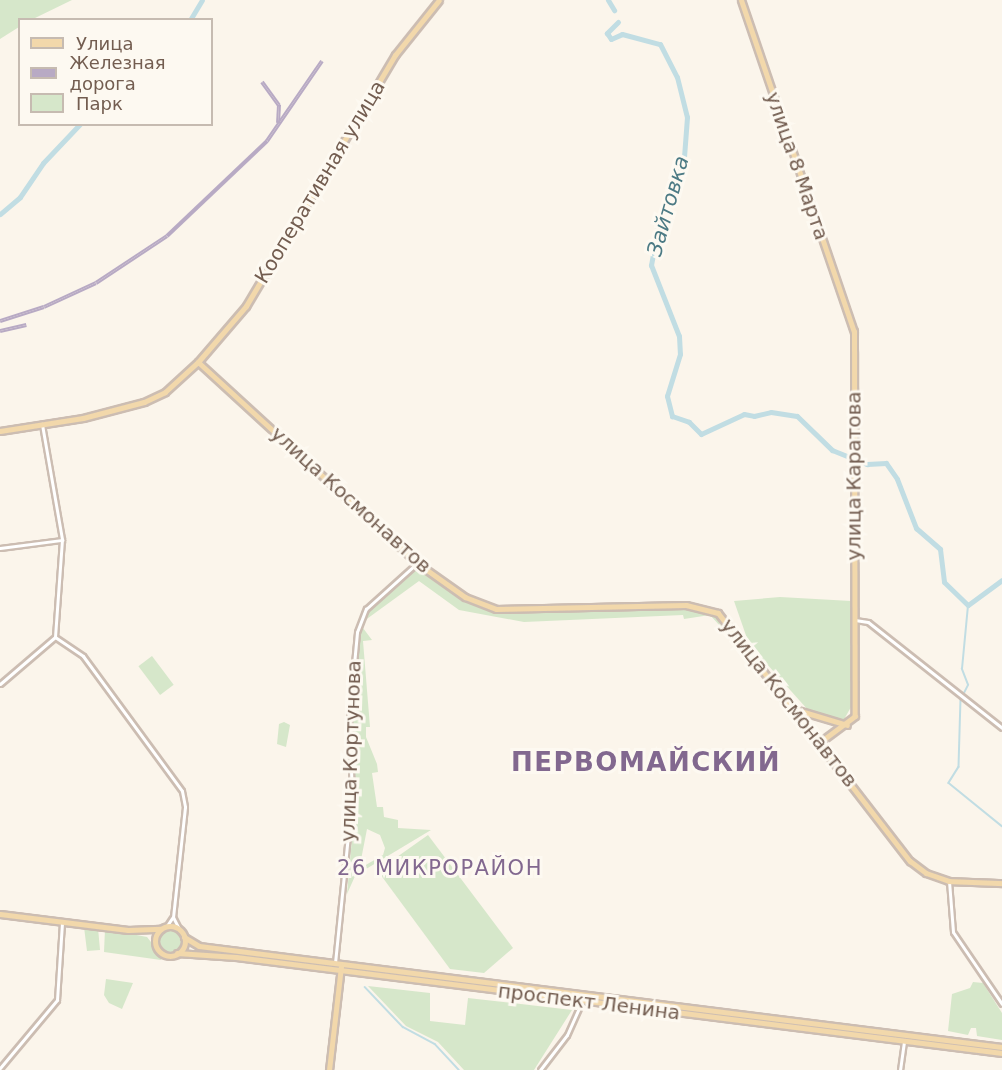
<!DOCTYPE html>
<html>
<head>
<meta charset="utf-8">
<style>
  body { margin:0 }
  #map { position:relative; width:1002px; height:1070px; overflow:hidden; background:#fbf5eb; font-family:"DejaVu Sans",sans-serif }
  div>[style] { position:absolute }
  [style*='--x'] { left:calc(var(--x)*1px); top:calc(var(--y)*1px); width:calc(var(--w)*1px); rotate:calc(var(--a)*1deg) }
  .green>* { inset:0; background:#d6e7ca; transform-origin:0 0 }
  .round { border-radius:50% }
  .stream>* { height:1.5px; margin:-0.75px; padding:0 0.75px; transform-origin:0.75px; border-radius:0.75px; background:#c1dde3 }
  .river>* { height:5px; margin:-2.5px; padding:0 2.5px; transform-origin:2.5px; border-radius:2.5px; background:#c1dde3 }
  .roads { filter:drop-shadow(2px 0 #ccbdb2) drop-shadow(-2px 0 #ccbdb2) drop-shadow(0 2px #ccbdb2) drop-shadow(0 -2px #ccbdb2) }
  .minor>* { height:3px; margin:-1.5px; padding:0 1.5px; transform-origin:1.5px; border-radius:1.5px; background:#fff }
  .major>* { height:5px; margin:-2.5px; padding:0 2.5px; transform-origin:2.5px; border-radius:2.5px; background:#f2d8ab }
  .major>.ring { margin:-2.5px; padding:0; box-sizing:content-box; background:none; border:5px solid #f2d8ab; border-radius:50% }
  .rail>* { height:4px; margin-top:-2px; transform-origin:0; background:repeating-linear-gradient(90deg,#fdf9f1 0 4.5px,#b8aac4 0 9px); box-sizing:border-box; border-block:2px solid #b8aac4 }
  span { translate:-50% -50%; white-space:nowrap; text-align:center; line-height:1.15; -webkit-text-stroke:6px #fdf9f1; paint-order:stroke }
  .street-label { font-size:20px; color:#735d50 }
  .water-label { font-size:21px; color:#4c7a84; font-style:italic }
  .neighbourhood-label { font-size:21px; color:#82688f; letter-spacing:1.5px }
  .district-label { font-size:26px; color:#82688f; font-weight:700; letter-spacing:1.5px }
  .legend { position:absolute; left:18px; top:18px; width:195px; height:108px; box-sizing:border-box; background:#fdf9f1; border:2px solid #c6bbb1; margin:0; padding:8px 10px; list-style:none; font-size:18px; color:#735d50 }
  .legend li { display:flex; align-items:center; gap:12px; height:30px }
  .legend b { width:30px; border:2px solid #c6bbb1 }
</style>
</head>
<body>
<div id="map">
  <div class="green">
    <div style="clip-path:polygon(0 0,72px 0,33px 19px,20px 20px,19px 27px,0 39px)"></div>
    <div style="clip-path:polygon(414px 571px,425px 572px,468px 600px,504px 611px,690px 607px,716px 613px,762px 672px,710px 615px,684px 619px,683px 615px,524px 622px,459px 610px,419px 581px,364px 621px,363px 628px,372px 640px,363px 641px,370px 727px,366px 727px,366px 737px,377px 764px,378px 772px,372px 773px,377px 807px,383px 807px,384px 817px,398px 820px,398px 828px,431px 830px,361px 872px,364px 866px,383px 855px,385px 848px,380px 835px,367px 829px,360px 865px,347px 894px,356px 793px,352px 716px,361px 622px,370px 606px)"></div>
    <div style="clip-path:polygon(780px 597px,851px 601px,851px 707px,842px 723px,808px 710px,749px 644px,734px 601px)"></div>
    <div style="left:152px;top:656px;width:36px;height:17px;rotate:53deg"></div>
    <div style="clip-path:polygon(284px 722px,290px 725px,286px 747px,277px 744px,279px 724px)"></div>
    <div style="clip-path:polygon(428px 835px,513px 948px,484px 973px,450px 969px,380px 874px,380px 869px)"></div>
    <div style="clip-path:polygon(84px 927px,98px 928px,100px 950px,87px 951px)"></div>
    <div style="clip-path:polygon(105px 929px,147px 937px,162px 956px,161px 960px,104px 952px)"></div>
    <div class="round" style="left:160px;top:930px;width:22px;height:22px"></div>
    <div style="clip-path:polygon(106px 979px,133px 983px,122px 1009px,109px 1003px,104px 995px)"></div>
    <div style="clip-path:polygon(973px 982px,983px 983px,1002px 1013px,1002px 1040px,977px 1036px,976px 1028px,971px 1028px,968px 1035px,948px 1031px,952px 994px,970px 988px)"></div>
    <div style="clip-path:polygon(368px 986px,430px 993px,430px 1021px,465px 1025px,468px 998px,572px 1010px,534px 1070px,464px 1070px,438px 1042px,406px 1026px)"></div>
  </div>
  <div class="stream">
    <div style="--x:963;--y:695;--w:11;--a:-63"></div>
    <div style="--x:968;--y:685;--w:17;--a:-111"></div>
    <div style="--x:962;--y:669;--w:64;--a:-84.6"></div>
    <div style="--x:961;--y:699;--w:68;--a:91.7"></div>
    <div style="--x:959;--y:767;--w:19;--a:122"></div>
    <div style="--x:949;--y:783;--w:68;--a:39.1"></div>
    <div style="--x:365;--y:987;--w:55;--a:46.5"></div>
    <div style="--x:403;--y:1027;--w:36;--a:28"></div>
    <div style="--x:435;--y:1044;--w:35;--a:47"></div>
  </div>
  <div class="river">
    <div style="--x:608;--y:0;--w:12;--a:59"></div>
    <div style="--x:190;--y:20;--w:23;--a:-59"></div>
    <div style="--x:618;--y:22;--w:16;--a:135"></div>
    <div style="--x:607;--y:33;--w:7;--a:56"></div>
    <div style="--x:611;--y:39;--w:12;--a:-24"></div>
    <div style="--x:622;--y:34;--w:39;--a:15"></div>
    <div style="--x:660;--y:44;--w:37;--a:63"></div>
    <div style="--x:677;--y:77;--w:41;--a:76"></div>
    <div style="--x:687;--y:117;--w:40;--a:94.3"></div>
    <div style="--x:684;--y:157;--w:64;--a:112.1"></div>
    <div style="--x:660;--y:216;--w:50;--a:100.4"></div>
    <div style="--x:651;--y:265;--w:76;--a:68.5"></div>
    <div style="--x:679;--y:336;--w:18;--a:87"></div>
    <div style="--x:680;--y:354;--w:44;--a:107.2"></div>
    <div style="--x:667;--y:396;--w:21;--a:76"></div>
    <div style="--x:672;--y:416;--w:18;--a:19"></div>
    <div style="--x:689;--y:422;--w:17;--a:45"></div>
    <div style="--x:701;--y:434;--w:47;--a:-24.9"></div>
    <div style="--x:744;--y:414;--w:10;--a:11"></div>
    <div style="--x:754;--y:416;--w:17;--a:-13"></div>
    <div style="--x:771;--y:412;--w:26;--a:9"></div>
    <div style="--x:797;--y:416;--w:49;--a:44.2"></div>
    <div style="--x:832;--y:450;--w:38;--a:22"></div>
    <div style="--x:867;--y:464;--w:19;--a:-3"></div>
    <div style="--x:886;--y:463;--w:19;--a:55"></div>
    <div style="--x:897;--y:479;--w:53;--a:68.8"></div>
    <div style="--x:916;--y:528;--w:32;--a:41"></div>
    <div style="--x:940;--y:549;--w:33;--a:83"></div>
    <div style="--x:944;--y:582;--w:33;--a:44"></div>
    <div style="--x:968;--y:605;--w:42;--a:-36.3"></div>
    <div style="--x:0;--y:214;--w:26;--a:-40"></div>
    <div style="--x:20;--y:197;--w:41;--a:-55.9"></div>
    <div style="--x:43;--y:163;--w:54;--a:-46.5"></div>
  </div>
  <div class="roads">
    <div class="minor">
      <div style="--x:0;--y:548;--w:63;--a:-7.4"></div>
      <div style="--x:855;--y:620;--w:13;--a:9"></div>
      <div style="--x:868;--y:622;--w:171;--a:38.3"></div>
      <div style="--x:55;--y:637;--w:34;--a:34"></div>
      <div style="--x:83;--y:656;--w:167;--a:53.7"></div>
      <div style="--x:182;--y:791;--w:16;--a:79"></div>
      <div style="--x:185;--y:807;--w:111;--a:96.2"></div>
      <div style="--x:173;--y:917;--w:13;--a:63"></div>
      <div style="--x:0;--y:684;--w:72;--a:-40.5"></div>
      <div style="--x:55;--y:637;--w:98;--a:-85.9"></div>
      <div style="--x:62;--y:539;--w:117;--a:-99.9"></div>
      <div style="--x:949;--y:881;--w:51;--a:85.5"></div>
      <div style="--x:953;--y:932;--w:87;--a:55.8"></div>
      <div style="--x:166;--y:927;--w:11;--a:-56"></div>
      <div style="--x:335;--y:963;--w:168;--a:-84.2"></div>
      <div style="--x:352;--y:796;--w:79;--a:-92.2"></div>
      <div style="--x:349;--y:717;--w:85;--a:-84.6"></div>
      <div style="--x:357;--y:632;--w:25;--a:-69"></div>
      <div style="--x:366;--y:609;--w:69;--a:-42"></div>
      <div style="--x:0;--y:1068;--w:89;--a:-50"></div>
      <div style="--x:57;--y:1000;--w:77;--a:-86.3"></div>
      <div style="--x:540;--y:1070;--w:44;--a:-52.4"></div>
      <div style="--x:567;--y:1035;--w:37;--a:-66"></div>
      <div style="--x:900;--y:1070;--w:29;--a:-82"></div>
    </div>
    <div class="major">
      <div style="--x:741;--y:0;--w:350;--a:71.2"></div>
      <div style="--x:854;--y:331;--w:385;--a:89.9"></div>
      <div style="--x:855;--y:716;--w:44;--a:143.4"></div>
      <div style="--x:198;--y:362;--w:297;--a:42.5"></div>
      <div style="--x:417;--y:563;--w:59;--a:35.3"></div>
      <div style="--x:465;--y:597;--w:33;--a:21"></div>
      <div style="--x:496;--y:609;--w:190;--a:-1.2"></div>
      <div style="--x:686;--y:605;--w:33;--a:14"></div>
      <div style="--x:718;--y:613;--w:314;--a:52.3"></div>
      <div style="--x:910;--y:861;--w:20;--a:37"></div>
      <div style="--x:926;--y:873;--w:24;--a:19"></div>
      <div style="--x:949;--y:881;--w:53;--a:2.2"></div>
      <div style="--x:0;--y:431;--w:84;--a:-8.9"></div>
      <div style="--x:83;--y:418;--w:63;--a:-14.7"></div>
      <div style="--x:144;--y:402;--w:23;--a:-25"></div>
      <div style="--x:165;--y:392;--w:45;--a:-42.3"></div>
      <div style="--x:198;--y:362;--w:74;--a:-49.4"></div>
      <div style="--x:246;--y:306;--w:292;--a:-59.3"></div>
      <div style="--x:395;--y:55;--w:70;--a:-51.3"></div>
      <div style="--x:797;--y:710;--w:52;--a:16.7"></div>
      <div style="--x:0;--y:914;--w:129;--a:7.1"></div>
      <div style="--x:128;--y:930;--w:33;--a:-2"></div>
      <div class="ring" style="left:155px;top:926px;width:25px;height:25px"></div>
      <div style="--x:184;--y:937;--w:17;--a:31"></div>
      <div style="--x:199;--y:946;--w:809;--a:7.17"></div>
      <div style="--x:177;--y:953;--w:59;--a:3.9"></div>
      <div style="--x:236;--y:957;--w:772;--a:7.14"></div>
      <div style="--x:329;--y:1070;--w:104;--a:-83.4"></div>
    </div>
  </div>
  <div class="rail">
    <div style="--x:262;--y:82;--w:29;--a:54"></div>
    <div style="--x:279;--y:105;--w:18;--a:93"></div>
    <div style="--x:0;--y:321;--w:46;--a:-17.7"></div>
    <div style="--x:44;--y:307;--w:57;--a:-24.8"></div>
    <div style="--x:96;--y:283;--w:85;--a:-33.5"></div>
    <div style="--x:167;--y:236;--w:138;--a:-43.5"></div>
    <div style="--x:267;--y:141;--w:97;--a:-55.5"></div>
    <div style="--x:0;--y:331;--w:27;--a:-13"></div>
  </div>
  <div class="street-label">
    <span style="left:797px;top:166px;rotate:71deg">улица 8 Марта</span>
    <span style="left:320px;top:182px;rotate:-59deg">Кооперативная улица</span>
    <span style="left:854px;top:476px;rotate:-90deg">улица Каратова</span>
    <span style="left:351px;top:500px;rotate:42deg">улица Космонавтов</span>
    <span style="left:789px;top:703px;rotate:52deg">улица Космонавтов</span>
    <span style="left:351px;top:751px;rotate:-88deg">улица Кортунова</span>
    <span style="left:589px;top:1002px;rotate:7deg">проспект Ленина</span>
  </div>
  <div class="water-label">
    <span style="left:668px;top:206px;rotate:-74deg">Зайтовка</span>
  </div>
  <div class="neighbourhood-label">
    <span style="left:440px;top:868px">26 МИКРОРАЙОН</span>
  </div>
  <div class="district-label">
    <span style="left:646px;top:763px">ПЕРВОМАЙСКИЙ</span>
  </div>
  <ul class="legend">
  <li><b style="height:8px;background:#f2d8ab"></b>Улица</li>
  <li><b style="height:8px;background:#b8aac4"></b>Железная дорога</li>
  <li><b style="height:16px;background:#d6e7ca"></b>Парк</li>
  </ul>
</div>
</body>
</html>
